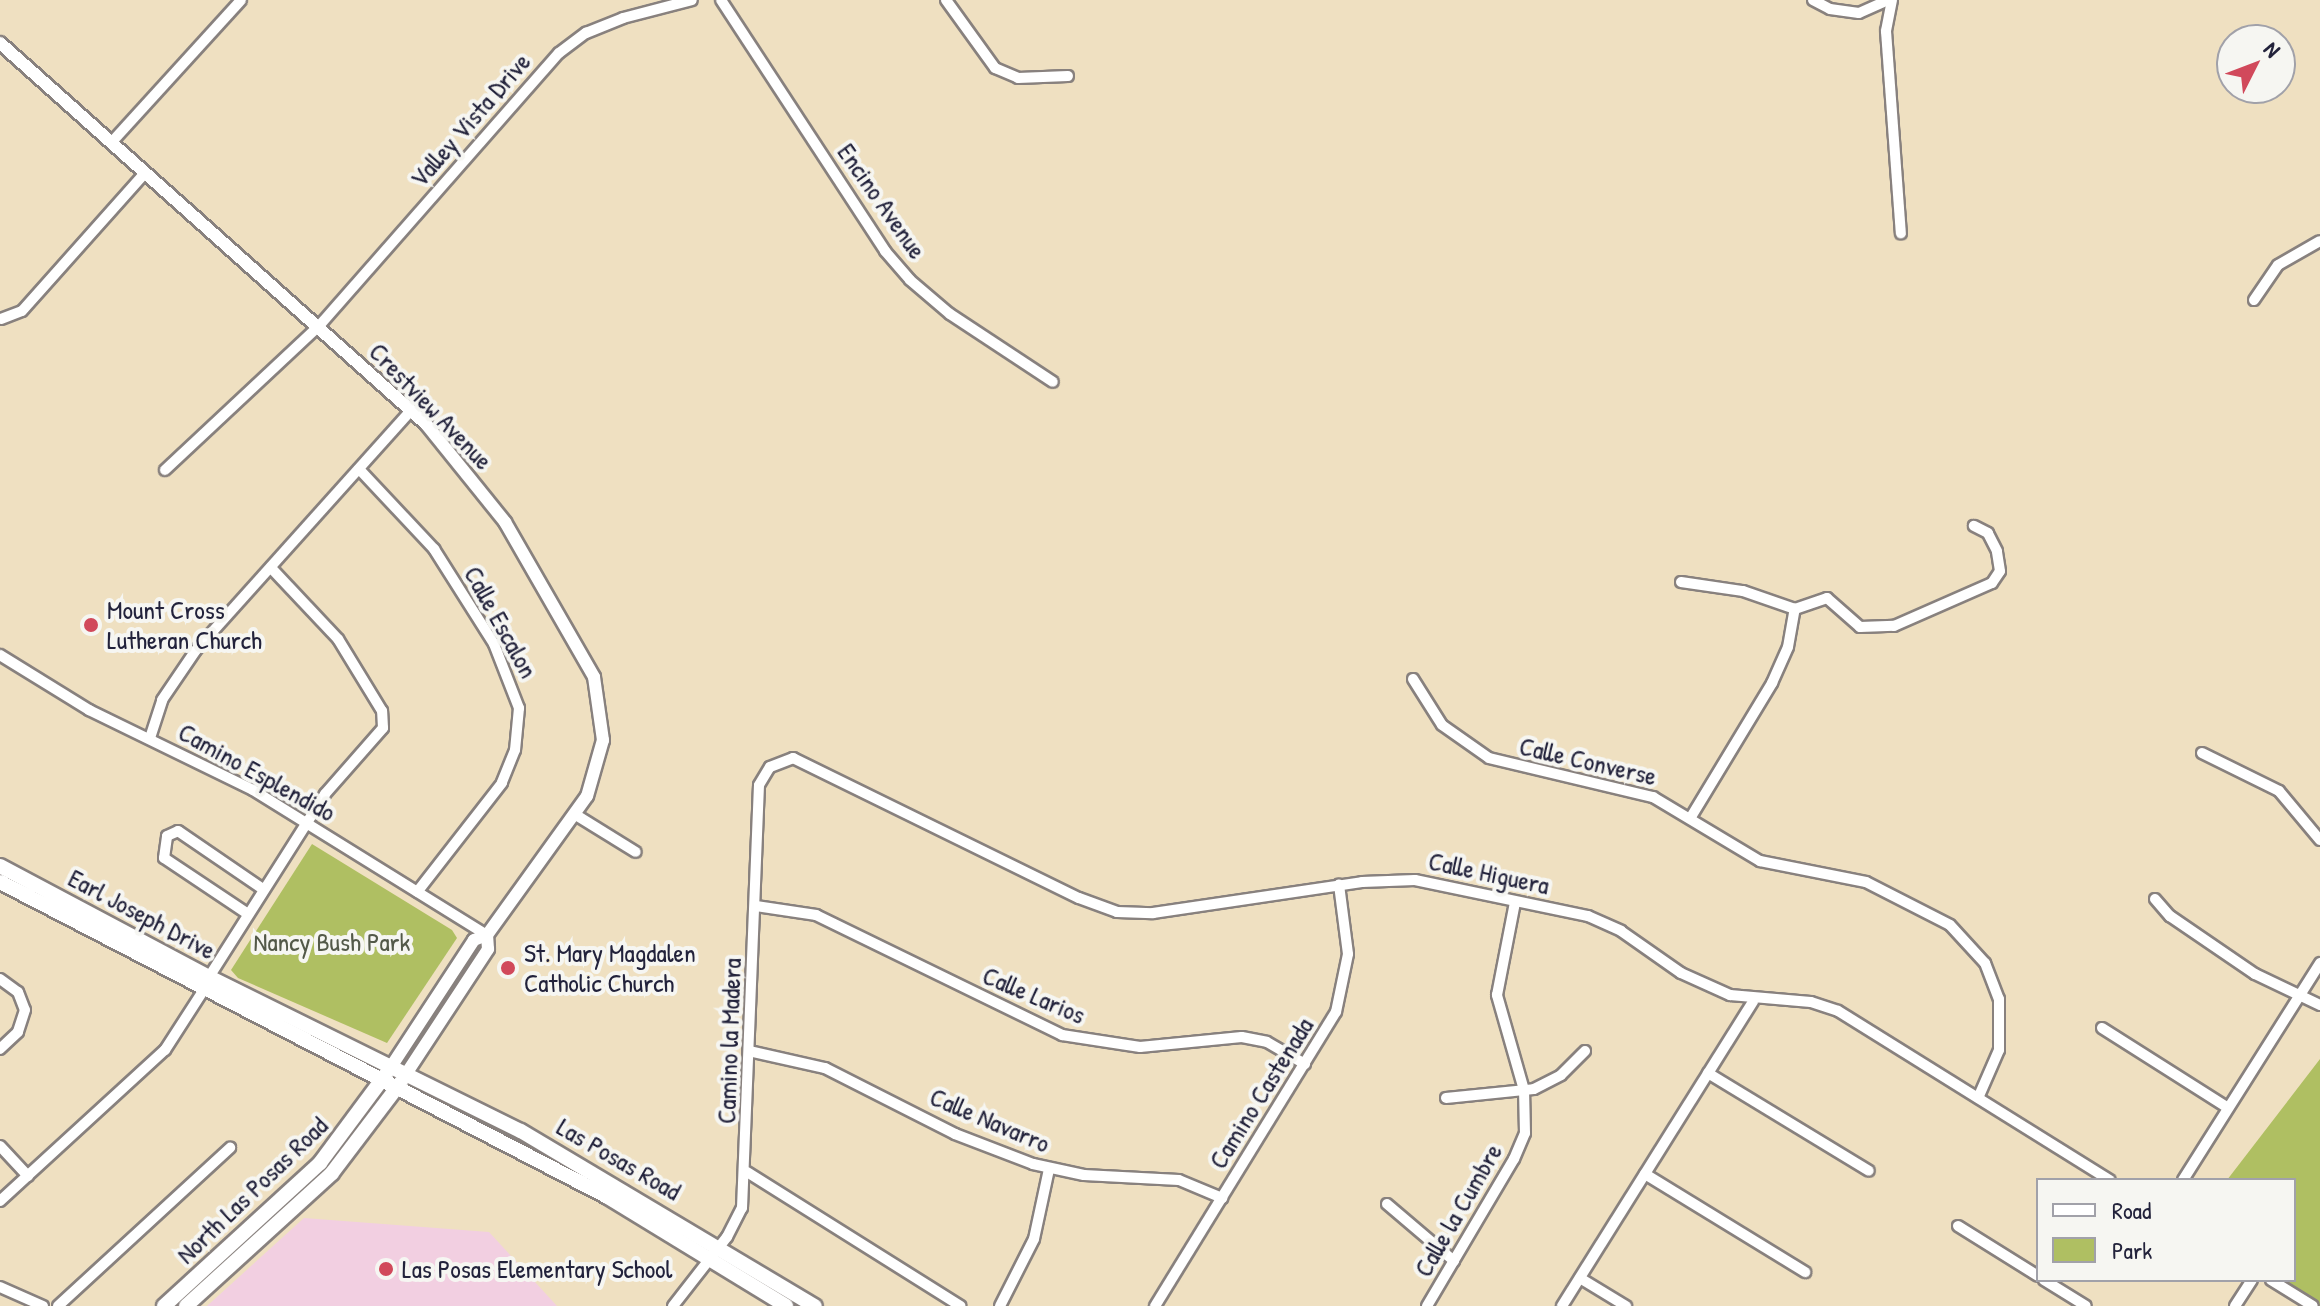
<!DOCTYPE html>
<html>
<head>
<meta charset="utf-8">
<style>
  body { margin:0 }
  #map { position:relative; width:2320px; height:1306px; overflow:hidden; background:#efe0c1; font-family:"Patrick Hand",sans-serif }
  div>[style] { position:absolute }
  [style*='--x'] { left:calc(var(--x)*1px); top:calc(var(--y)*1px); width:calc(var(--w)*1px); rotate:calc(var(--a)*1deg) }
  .built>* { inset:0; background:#f2cfe1 }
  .green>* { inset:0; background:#afbf62 }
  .roads { filter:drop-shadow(2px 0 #88817e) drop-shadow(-2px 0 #88817e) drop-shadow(0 2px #88817e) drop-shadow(0 -2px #88817e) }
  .minor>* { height:10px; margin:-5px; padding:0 5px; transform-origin:5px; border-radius:5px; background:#fff }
  .tertiary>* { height:12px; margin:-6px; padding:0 6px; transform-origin:6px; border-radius:6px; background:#fff }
  .secondary>* { height:14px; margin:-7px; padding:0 7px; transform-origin:7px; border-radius:7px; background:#fff }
  .dots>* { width:22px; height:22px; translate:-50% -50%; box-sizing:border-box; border:4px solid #f6f6f2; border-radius:50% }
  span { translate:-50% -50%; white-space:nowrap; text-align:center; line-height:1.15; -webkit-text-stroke:8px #f6f6f2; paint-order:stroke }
  .street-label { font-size:26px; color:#22223b }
  .poi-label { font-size:26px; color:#22223b }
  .left { translate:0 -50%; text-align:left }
  .park-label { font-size:26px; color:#535949 }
  .legend { position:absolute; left:2036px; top:1178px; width:260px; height:104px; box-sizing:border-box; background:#f6f6f2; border:2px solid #a1a1a9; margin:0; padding:10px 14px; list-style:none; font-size:24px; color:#22223b }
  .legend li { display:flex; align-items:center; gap:16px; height:40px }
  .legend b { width:40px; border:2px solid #a1a1a9 }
  .north { position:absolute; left:2216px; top:24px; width:80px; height:80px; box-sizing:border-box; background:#f6f6f2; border:2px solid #a1a1a9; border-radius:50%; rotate:48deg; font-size:22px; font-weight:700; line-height:32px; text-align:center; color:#22223b }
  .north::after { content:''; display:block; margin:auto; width:28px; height:36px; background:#d1495b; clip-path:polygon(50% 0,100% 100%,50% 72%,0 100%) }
</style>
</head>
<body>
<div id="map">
  <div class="built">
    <div style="clip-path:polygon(304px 1218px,489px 1232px,557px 1306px,207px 1306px)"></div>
  </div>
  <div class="green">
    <div style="clip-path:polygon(312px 844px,452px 930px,457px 938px,387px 1043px,238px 978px,231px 970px)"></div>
    <div style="clip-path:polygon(2320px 1059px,2320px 1306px,2313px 1306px,2271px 1280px,2294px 1280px,2294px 1180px,2227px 1180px)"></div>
  </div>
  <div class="roads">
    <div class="minor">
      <div style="--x:721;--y:0;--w:300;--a:56.8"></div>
      <div style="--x:885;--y:251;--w:38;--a:49"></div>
      <div style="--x:910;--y:280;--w:52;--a:40.4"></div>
      <div style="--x:950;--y:314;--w:123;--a:33.4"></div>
      <div style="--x:946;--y:0;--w:84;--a:54.2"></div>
      <div style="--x:995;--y:68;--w:25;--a:23"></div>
      <div style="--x:1018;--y:78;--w:50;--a:-2.3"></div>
      <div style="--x:1813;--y:0;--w:19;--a:28"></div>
      <div style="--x:1830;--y:9;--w:29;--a:8"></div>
      <div style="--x:1859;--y:13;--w:32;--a:-24"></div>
      <div style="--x:1892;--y:0;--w:32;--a:101"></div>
      <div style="--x:1886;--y:31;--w:203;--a:85.8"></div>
      <div style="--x:111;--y:143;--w:193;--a:-47.7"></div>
      <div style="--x:2254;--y:300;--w:42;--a:-55.6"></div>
      <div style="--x:2278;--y:265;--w:48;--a:-29.7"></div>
      <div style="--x:1;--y:319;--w:22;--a:-21"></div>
      <div style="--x:22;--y:311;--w:185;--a:-48.3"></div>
      <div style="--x:359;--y:469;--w:110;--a:46.8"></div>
      <div style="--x:434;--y:549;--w:112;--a:57.7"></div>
      <div style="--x:494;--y:644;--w:69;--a:68.7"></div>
      <div style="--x:519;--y:708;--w:42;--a:95.4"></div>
      <div style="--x:515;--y:750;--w:35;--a:112"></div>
      <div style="--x:502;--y:783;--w:138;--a:127.9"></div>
      <div style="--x:165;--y:470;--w:211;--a:-43.1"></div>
      <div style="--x:319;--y:326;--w:363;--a:-48.7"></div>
      <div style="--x:559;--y:53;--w:34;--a:-37"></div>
      <div style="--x:586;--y:33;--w:40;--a:-22"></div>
      <div style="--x:623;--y:18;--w:71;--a:-14.6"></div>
      <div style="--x:1681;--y:582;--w:63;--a:8.3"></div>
      <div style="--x:1743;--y:591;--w:55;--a:19.1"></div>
      <div style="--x:1795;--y:609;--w:34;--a:-19"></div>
      <div style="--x:1827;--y:598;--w:44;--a:41.3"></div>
      <div style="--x:1860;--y:627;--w:34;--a:-2"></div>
      <div style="--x:1894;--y:626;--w:107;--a:-23.7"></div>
      <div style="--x:1992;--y:583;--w:14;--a:-56"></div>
      <div style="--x:2000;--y:571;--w:20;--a:-99"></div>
      <div style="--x:1997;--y:551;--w:20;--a:-117"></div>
      <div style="--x:1988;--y:533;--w:16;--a:-153"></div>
      <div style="--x:0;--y:655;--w:105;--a:31.7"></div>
      <div style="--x:89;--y:710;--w:182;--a:26"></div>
      <div style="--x:253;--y:790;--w:275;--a:31.8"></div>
      <div style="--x:1413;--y:679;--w:54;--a:57.8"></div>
      <div style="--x:1442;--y:725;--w:57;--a:35.1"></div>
      <div style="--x:1489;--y:758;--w:169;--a:13.4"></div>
      <div style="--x:1653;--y:797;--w:125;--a:30.9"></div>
      <div style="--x:1760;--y:861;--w:108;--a:11.2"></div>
      <div style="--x:1866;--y:882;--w:94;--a:27.1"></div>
      <div style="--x:1950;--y:925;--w:52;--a:47.4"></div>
      <div style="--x:1985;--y:963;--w:39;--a:69"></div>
      <div style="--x:1999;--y:999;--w:51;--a:90"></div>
      <div style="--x:1999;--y:1050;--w:52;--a:113.6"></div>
      <div style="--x:150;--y:738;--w:40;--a:-72"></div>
      <div style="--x:162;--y:700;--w:60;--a:-55.8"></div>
      <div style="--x:196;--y:650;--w:322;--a:-48.1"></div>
      <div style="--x:2202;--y:753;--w:86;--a:26.3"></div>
      <div style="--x:2279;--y:791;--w:64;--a:50.1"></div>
      <div style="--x:576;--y:815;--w:70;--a:31.7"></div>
      <div style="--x:1691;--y:817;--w:157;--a:-58.8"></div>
      <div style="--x:1772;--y:683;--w:39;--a:-66"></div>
      <div style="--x:1788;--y:647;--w:39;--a:-80"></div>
      <div style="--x:2155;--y:899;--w:23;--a:49"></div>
      <div style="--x:2170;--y:916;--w:103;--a:34.3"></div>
      <div style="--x:2255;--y:974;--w:72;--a:25.5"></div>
      <div style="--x:756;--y:906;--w:61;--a:8.5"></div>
      <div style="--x:816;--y:915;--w:274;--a:26"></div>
      <div style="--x:1062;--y:1035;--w:79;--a:8.7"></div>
      <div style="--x:1140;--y:1047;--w:102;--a:-5.6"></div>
      <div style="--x:1242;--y:1037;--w:25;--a:11"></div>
      <div style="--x:1267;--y:1042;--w:44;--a:30.1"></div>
      <div style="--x:248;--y:914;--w:101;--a:-146.3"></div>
      <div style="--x:164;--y:858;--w:22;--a:-82"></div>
      <div style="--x:167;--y:836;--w:12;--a:-24"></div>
      <div style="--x:178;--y:831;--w:103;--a:34.3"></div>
      <div style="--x:209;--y:977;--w:217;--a:-57.6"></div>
      <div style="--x:325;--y:794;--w:88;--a:-48.7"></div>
      <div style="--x:383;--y:728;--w:17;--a:-93"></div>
      <div style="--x:382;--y:711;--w:84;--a:-121.4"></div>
      <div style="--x:338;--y:639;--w:98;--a:-133.3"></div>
      <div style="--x:0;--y:979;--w:22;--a:36"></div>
      <div style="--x:18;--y:992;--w:19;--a:69"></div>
      <div style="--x:25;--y:1010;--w:23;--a:108"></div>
      <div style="--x:18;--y:1032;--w:25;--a:137"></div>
      <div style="--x:2102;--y:1028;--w:149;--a:32.4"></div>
      <div style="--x:749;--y:1051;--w:78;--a:12.6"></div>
      <div style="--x:825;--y:1068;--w:146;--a:26.9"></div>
      <div style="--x:955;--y:1134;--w:84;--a:21"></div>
      <div style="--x:1033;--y:1164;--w:52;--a:12.2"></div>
      <div style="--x:1084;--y:1175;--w:95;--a:3"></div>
      <div style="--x:1179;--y:1180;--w:47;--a:22.7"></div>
      <div style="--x:1708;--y:1073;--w:188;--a:31.3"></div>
      <div style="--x:1446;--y:1098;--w:88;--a:-5.8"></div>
      <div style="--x:1534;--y:1089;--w:30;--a:-27"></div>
      <div style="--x:1561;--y:1075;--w:34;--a:-45"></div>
      <div style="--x:0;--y:1146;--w:41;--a:47"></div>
      <div style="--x:747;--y:1172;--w:252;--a:32.1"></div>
      <div style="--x:1645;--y:1174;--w:188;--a:31.5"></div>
      <div style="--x:2183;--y:1180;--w:257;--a:-57.7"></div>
      <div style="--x:0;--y:1201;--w:224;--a:-42.5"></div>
      <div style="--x:165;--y:1050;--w:70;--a:-57.2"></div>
      <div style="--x:1387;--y:1204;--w:88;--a:40.4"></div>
      <div style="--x:1958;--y:1226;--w:94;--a:32"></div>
      <div style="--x:1580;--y:1278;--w:54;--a:31.3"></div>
      <div style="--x:2044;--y:1280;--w:49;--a:31.8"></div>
      <div style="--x:2271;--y:1280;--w:49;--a:31.8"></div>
      <div style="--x:0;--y:1287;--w:47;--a:23.8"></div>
      <div style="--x:58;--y:1306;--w:234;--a:-42.6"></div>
      <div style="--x:673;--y:1306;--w:88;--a:-52"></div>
      <div style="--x:727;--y:1237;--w:33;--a:-63"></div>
      <div style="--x:742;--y:1208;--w:423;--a:-87.7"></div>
      <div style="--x:759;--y:785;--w:21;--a:-59"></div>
      <div style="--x:770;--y:767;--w:25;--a:-21"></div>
      <div style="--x:793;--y:758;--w:318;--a:26.1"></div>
      <div style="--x:1079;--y:898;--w:40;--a:20.2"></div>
      <div style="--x:1117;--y:912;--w:36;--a:2"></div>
      <div style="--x:1153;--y:913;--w:211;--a:-8.4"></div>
      <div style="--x:1362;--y:882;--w:53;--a:-2.2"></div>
      <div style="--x:1415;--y:880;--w:177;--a:11.8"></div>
      <div style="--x:1588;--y:916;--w:36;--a:24"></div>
      <div style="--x:1621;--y:931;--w:73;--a:35"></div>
      <div style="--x:1681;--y:973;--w:54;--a:24.2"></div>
      <div style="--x:1730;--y:995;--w:81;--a:4.9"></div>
      <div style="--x:1811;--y:1002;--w:28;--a:18"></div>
      <div style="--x:1838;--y:1011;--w:320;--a:31.9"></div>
      <div style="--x:1000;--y:1306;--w:75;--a:-63.1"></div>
      <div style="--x:1034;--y:1239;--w:72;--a:-77.9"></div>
      <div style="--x:1155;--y:1306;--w:345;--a:-58.4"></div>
      <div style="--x:1336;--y:1012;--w:59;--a:-78.3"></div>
      <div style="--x:1348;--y:954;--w:70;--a:-97.4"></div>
      <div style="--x:1427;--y:1306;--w:171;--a:-59.4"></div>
      <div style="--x:1514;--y:1159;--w:28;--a:-67"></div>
      <div style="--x:1525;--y:1133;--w:43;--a:-91.3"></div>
      <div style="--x:1524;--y:1090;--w:99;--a:-105.9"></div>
      <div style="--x:1497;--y:995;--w:95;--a:-79"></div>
      <div style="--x:1562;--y:1306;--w:360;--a:-57.9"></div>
      <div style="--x:2235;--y:1306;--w:31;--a:-57"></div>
    </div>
    <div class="tertiary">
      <div style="--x:0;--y:43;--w:572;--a:41.81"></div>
      <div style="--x:426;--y:424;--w:126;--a:51.1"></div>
      <div style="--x:505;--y:522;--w:179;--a:60.1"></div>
      <div style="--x:594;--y:677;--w:64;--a:81.9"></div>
      <div style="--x:603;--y:740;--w:58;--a:105.9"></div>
      <div style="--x:587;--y:796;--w:171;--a:125.7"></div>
      <div style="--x:487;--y:935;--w:14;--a:159"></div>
      <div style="--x:474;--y:940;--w:148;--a:123.2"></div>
      <div style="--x:408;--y:1071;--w:146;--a:-56.7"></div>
      <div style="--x:488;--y:949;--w:14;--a:-94"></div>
    </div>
    <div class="secondary">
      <div style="--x:0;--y:866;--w:237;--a:28"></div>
      <div style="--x:209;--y:977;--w:348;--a:26.3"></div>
      <div style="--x:521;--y:1131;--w:342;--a:30.8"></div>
      <div style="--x:0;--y:882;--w:683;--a:27.39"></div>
      <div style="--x:606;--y:1196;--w:211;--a:31.4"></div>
      <div style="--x:164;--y:1306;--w:212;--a:-42.5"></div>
      <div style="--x:320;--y:1163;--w:111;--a:-53.4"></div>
      <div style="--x:186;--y:1306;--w:197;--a:-42.3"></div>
      <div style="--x:332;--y:1173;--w:114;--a:-52.8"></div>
    </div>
  </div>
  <div class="dots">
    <div style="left:91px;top:625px;background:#d1495b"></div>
    <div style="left:508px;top:968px;background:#d1495b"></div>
    <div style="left:386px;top:1269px;background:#d1495b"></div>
  </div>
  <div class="street-label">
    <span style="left:470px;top:120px;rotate:-49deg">Valley Vista Drive</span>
    <span style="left:882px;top:201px;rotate:55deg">Encino Avenue</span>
    <span style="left:431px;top:406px;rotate:46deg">Crestview Avenue</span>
    <span style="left:501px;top:622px;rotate:61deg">Calle Escalon</span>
    <span style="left:1588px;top:761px;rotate:13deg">Calle Converse</span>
    <span style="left:257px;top:772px;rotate:29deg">Camino Esplendido</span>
    <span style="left:1489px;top:873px;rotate:12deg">Calle Higuera</span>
    <span style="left:142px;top:914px;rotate:28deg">Earl Joseph Drive</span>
    <span style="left:1034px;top:995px;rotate:23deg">Calle Larios</span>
    <span style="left:729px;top:1041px;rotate:-88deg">Camino la Madera</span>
    <span style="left:1261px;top:1093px;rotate:-58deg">Camino Castenada</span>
    <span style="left:990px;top:1120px;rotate:23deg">Calle Navarro</span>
    <span style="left:619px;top:1159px;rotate:30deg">Las Posas Road</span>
    <span style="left:252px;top:1190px;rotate:-44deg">North Las Posas Road</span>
    <span style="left:1458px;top:1210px;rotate:-60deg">Calle la Cumbre</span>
  </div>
  <div class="poi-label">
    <span class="left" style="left:107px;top:625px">Mount Cross<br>Lutheran Church</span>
    <span class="left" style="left:524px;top:968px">St. Mary Magdalen<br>Catholic Church</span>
    <span class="left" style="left:402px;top:1269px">Las Posas Elementary School</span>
  </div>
  <div class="park-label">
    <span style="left:332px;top:942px">Nancy Bush Park</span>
  </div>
  <ul class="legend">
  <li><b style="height:10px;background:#fff"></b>Road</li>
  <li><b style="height:22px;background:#afbf62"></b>Park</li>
  </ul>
  <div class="north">N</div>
</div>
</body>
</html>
